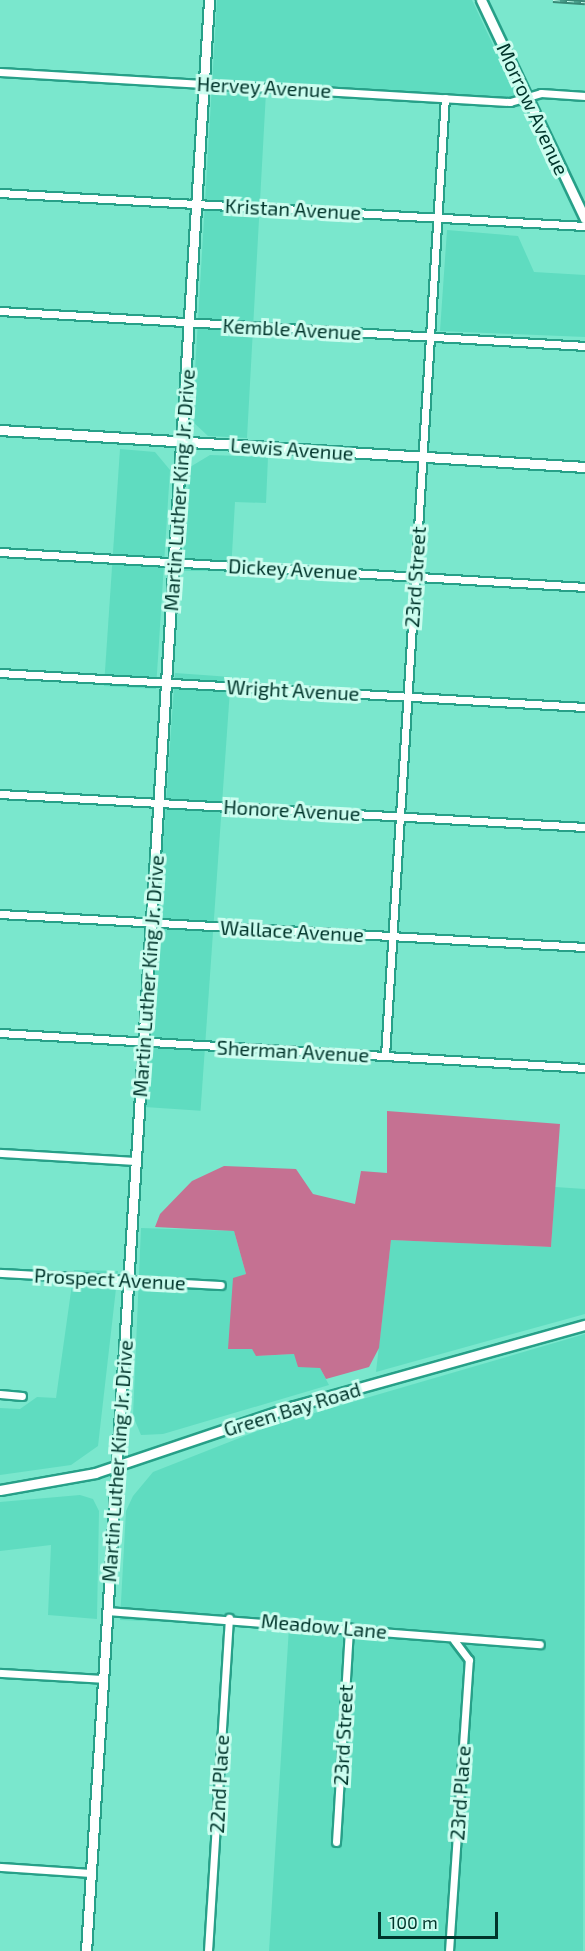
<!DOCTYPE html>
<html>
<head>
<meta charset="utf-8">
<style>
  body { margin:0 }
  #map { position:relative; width:585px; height:1951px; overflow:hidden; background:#7ae7cd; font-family:"Exo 2",sans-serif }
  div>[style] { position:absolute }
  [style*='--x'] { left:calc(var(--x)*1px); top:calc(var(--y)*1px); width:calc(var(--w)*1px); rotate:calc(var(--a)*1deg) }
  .built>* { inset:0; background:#5fdcc0; transform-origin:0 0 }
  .forest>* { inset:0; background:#c57192 }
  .roads { filter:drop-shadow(2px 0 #27a088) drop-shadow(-2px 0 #27a088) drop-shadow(0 2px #27a088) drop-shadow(0 -2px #27a088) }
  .street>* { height:7px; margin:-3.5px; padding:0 3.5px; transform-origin:3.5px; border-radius:3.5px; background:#fff }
  .secondary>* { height:9px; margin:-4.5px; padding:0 4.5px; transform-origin:4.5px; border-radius:4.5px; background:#fff }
  .rail>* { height:4.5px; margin-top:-2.25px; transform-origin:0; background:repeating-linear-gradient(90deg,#cbfdef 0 7px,#398876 0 14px); box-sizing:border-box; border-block:2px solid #398876 }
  span { translate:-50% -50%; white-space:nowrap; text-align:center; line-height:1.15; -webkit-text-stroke:6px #cbfdef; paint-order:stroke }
  .street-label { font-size:20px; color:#00352b }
  .scale { position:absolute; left:378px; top:1912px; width:120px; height:27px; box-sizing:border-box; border:3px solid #00352b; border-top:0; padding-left:8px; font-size:18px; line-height:21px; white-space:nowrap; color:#00352b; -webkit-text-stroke:4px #cbfdef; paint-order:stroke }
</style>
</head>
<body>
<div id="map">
  <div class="built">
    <div style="clip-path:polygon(217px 0,472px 0,522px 107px,266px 92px,247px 438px,208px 436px,192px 421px)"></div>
    <div style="clip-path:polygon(447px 230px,518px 236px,534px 272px,585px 275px,585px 337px,440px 331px)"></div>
    <div style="clip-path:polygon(120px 449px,155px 452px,170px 470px,156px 689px,104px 686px)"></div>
    <div style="clip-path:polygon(210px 455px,268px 457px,266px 503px,235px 502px,231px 571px,182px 571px,190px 467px)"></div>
    <div style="left:175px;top:673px;width:56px;height:435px;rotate:4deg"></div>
    <div style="clip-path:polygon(555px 1187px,585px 1189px,585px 1314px,376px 1372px,391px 1240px,551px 1247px)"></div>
    <div style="clip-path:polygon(141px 1228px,234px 1231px,246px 1274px,233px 1279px,252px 1349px,257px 1356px,295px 1354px,320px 1368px,329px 1385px,163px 1434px,141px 1435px,133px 1416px)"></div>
    <div style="clip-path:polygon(74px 1270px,118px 1271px,98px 1446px,71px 1465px,0 1475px,0 1408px,20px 1409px,37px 1397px,56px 1398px)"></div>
    <div style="clip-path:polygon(585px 1334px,583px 1951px,269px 1951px,289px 1627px,120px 1620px,126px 1511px,133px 1496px,153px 1472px,270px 1426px)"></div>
    <div style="clip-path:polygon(80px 1495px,93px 1499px,99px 1511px,97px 1619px,48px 1615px,51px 1545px,0 1551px,0 1502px)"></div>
  </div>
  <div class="forest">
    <div style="clip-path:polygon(387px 1111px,560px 1124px,551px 1247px,391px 1240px,379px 1348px,369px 1367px,326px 1379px,320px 1368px,298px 1367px,294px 1354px,256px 1356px,252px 1349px,228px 1349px,233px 1278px,246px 1274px,234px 1231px,155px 1227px,160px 1214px,192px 1181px,224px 1166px,296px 1169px,313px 1194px,355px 1204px,361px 1171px,387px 1173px)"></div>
  </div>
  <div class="roads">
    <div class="street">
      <div style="--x:0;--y:72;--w:511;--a:3.37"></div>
      <div style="--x:510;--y:102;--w:32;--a:-16"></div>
      <div style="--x:541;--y:93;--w:44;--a:3.9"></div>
      <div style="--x:0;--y:193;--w:586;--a:3.23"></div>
      <div style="--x:0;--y:311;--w:586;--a:3.42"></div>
      <div style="--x:0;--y:552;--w:586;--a:3.42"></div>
      <div style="--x:0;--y:673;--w:586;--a:3.33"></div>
      <div style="--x:0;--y:794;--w:586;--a:3.23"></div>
      <div style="--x:0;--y:914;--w:586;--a:3.23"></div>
      <div style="--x:0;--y:1033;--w:586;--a:3.42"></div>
      <div style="--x:385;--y:1056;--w:960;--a:-86.42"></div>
      <div style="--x:0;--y:1153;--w:136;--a:3.4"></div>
      <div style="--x:0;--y:1273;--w:221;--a:3.1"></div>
      <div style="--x:0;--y:1394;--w:22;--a:5"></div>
      <div style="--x:107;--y:1611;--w:434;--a:4.4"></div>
      <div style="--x:0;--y:1673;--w:103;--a:3.3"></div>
      <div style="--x:336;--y:1842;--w:215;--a:-86.5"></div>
      <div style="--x:0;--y:1867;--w:91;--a:3.8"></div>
      <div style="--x:208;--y:1951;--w:334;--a:-86.4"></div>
      <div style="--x:449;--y:1951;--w:292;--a:-86.1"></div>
      <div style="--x:469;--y:1660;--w:25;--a:-127"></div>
    </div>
    <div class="secondary">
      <div style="--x:481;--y:0;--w:242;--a:64.6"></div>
      <div style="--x:0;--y:430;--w:586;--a:3.62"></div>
      <div style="--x:0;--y:1490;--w:97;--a:-10.1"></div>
      <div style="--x:95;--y:1473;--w:210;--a:-18.6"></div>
      <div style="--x:294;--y:1406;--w:302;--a:-15.6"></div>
      <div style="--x:86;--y:1951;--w:1955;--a:-86.39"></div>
    </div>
  </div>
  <div class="rail">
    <div style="--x:553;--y:0;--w:32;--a:4"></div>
  </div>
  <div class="street-label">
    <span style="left:264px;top:87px;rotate:3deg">Hervey Avenue</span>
    <span style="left:533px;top:109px;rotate:65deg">Morrow Avenue</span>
    <span style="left:293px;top:209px;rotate:3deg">Kristan Avenue</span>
    <span style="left:292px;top:329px;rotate:3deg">Kemble Avenue</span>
    <span style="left:292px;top:449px;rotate:4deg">Lewis Avenue</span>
    <span style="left:179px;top:490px;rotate:-86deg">Martin Luther King Jr. Drive</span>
    <span style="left:293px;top:569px;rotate:3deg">Dickey Avenue</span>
    <span style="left:415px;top:577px;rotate:-86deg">23rd Street</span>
    <span style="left:293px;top:690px;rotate:3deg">Wright Avenue</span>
    <span style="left:292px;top:810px;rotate:3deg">Honore Avenue</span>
    <span style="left:292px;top:931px;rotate:3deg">Wallace Avenue</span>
    <span style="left:148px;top:976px;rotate:-86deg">Martin Luther King Jr. Drive</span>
    <span style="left:293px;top:1051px;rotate:3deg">Sherman Avenue</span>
    <span style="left:110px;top:1279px;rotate:3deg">Prospect Avenue</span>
    <span style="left:292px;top:1409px;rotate:-17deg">Green Bay Road</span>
    <span style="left:117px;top:1461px;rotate:-86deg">Martin Luther King Jr. Drive</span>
    <span style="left:324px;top:1626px;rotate:5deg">Meadow Lane</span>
    <span style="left:343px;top:1735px;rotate:-87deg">23rd Street</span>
    <span style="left:219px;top:1784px;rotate:-87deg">22nd Place</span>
    <span style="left:460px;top:1793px;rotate:-86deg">23rd Place</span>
  </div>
  <div class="scale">100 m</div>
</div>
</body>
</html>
